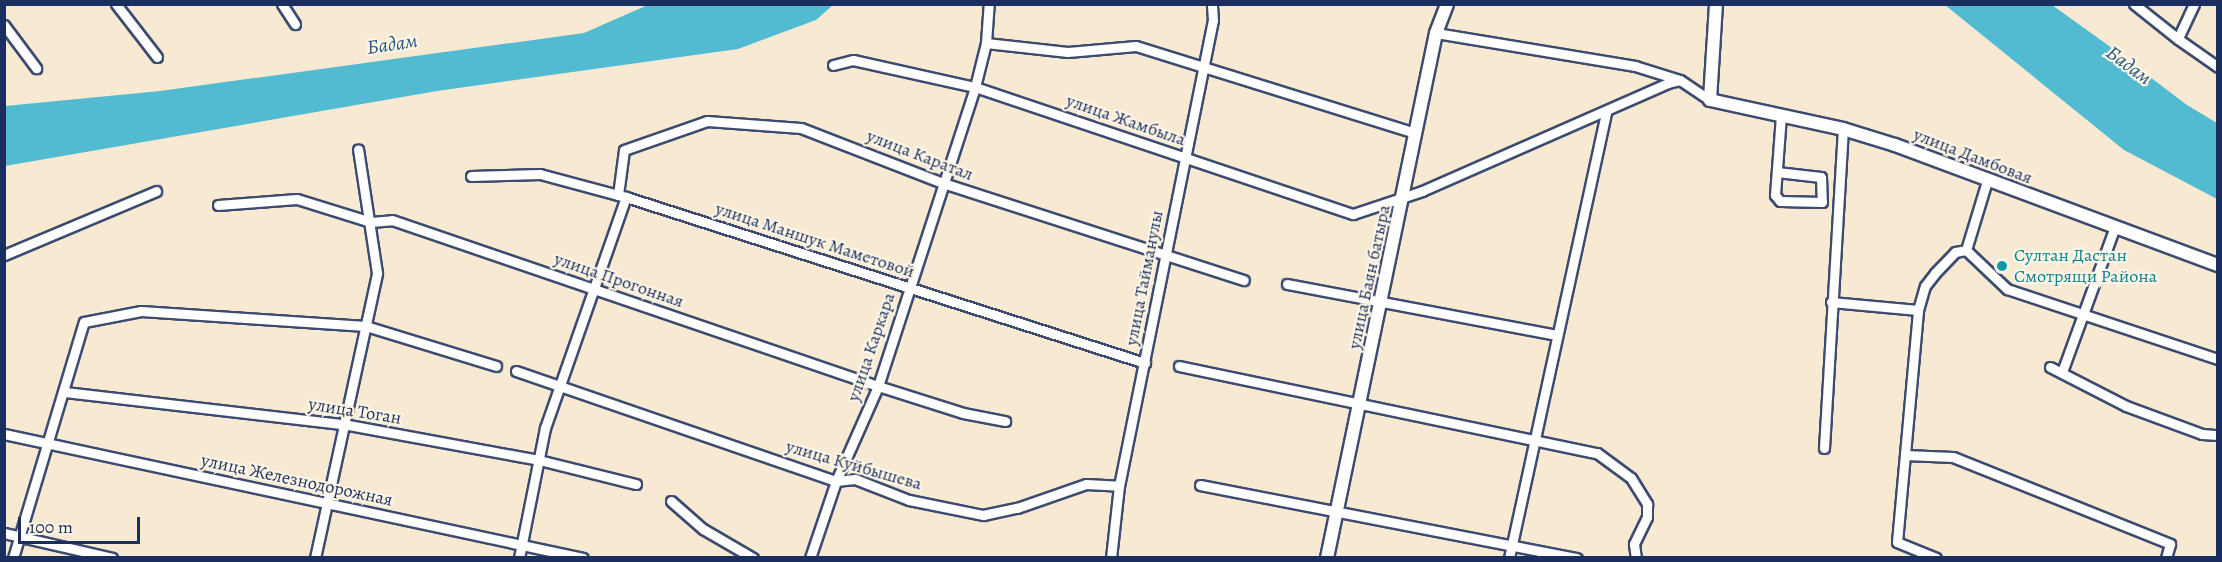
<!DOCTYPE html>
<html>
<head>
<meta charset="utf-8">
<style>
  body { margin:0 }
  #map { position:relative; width:2222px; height:562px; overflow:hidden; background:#f7e9d2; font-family:Alegreya,serif }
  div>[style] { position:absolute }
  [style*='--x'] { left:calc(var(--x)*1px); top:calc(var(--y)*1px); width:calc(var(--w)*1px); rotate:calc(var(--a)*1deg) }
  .water>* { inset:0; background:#53bbd1 }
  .roads { filter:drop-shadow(2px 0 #3c4b6f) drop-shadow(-2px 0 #3c4b6f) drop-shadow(0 2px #3c4b6f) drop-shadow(0 -2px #3c4b6f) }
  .street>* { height:9px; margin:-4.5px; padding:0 4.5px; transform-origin:4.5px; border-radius:4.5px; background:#fff }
  .secondary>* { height:12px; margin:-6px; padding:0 6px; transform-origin:6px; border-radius:6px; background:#fff }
  .dots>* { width:16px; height:16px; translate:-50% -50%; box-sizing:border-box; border:3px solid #fcf5e5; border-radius:50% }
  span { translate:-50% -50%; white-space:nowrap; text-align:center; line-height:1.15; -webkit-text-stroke:4.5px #fcf5e5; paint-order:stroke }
  .street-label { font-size:18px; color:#1b2f5e }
  .culture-label { font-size:18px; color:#0d838f }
  .left { translate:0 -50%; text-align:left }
  .water-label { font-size:20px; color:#2c5980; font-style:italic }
  .frame { position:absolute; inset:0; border:6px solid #1b2f5e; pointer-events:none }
  .scale { position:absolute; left:18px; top:517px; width:122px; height:27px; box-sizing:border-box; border:3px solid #1b2f5e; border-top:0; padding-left:8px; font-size:18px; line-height:21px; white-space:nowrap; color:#1b2f5e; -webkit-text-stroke:4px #fcf5e5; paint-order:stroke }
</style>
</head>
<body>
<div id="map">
  <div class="water">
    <div style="clip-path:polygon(650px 4px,833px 5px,816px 20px,738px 49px,437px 91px,5px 166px,5px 106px,160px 91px,584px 33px)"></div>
    <div style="clip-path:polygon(1945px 5px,2052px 5px,2105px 43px,2187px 105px,2217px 123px,2217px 199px,2124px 150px)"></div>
  </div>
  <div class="roads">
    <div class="street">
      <div style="--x:116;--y:4;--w:67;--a:52.3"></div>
      <div style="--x:282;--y:4;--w:24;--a:57"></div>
      <div style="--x:2134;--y:4;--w:56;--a:38.5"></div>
      <div style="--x:2194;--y:4;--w:38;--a:115"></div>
      <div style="--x:2178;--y:39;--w:49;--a:35"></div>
      <div style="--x:4;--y:25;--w:54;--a:53.3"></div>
      <div style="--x:1436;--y:33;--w:202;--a:9.4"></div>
      <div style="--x:1635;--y:66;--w:47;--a:17.3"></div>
      <div style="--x:986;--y:43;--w:82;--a:6.3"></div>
      <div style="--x:1068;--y:52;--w:68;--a:-5"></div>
      <div style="--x:1136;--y:46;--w:292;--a:17.3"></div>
      <div style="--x:833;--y:65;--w:21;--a:-14"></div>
      <div style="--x:853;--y:60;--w:125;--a:12.5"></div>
      <div style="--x:975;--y:87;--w:399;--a:18.6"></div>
      <div style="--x:1353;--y:214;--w:73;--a:-18.4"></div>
      <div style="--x:1422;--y:191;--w:269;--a:-23.7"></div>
      <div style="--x:1668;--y:83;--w:12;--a:-14"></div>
      <div style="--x:1680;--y:80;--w:36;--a:34"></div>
      <div style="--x:1777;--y:172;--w:44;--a:6.5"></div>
      <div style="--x:1821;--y:177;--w:25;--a:88"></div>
      <div style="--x:1822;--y:202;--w:42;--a:-178.6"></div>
      <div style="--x:1780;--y:201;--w:8;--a:-130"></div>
      <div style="--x:1775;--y:195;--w:79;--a:-85.7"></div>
      <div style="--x:471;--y:176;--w:69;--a:-1.7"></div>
      <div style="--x:540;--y:174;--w:89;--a:15"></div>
      <div style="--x:626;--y:197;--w:545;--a:17.74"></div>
      <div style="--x:618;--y:195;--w:45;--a:-82.4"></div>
      <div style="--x:624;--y:150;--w:88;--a:-19.3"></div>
      <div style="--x:707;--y:121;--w:94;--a:4.3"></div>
      <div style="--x:801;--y:128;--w:152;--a:21.2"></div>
      <div style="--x:943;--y:183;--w:316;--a:17.9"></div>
      <div style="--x:218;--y:205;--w:79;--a:-4.3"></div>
      <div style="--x:297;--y:199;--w:77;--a:17.3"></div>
      <div style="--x:371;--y:222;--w:21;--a:-5"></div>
      <div style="--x:392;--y:220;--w:514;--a:18.86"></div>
      <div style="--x:878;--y:386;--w:89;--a:17.6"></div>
      <div style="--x:963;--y:413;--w:43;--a:10.8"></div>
      <div style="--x:1966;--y:250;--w:57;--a:43.6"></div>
      <div style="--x:2007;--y:289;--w:222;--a:18.4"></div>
      <div style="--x:4;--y:255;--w:165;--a:-22.8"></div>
      <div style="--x:1287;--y:284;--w:274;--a:10.7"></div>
      <div style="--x:1831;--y:302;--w:87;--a:5.3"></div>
      <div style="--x:1179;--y:366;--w:427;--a:11.8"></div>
      <div style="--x:1597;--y:453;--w:42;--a:36.3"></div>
      <div style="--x:1631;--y:478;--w:31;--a:58"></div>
      <div style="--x:1647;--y:504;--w:13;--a:90"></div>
      <div style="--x:1647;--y:517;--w:30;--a:116"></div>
      <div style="--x:1634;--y:544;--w:14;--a:82"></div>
      <div style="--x:2050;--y:367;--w:85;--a:27.2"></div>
      <div style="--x:2126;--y:406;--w:81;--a:20.2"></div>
      <div style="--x:2202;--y:434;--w:16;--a:4"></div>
      <div style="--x:516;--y:371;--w:338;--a:19"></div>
      <div style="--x:836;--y:481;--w:19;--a:-6"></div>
      <div style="--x:855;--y:479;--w:58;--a:21.3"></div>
      <div style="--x:909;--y:500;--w:76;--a:11.5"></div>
      <div style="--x:983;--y:515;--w:35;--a:-12"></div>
      <div style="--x:1017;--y:508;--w:73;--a:-19.2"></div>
      <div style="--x:1086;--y:484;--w:33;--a:3"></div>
      <div style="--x:2062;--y:372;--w:152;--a:-70"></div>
      <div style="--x:65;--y:392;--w:280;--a:6.6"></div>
      <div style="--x:343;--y:424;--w:199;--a:10.4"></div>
      <div style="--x:539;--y:460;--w:100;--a:13.9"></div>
      <div style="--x:4;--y:434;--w:592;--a:12.09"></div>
      <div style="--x:1824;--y:448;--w:320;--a:-86.6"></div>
      <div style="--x:1905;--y:455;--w:48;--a:2.4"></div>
      <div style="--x:1953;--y:457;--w:234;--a:21.8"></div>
      <div style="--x:2170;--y:544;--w:15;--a:106"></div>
      <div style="--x:1200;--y:485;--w:384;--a:11"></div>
      <div style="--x:671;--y:501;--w:43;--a:41.2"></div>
      <div style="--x:703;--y:529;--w:58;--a:30.1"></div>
      <div style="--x:4;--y:533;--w:111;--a:13"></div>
      <div style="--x:13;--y:558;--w:246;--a:-73.3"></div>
      <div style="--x:84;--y:322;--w:58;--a:-10.9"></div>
      <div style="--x:141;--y:311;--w:225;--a:3.8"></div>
      <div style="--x:366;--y:326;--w:136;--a:17.1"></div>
      <div style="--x:315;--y:558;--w:292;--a:-77.7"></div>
      <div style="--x:377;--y:273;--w:125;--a:-98.7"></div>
      <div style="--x:519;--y:558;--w:133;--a:-78.7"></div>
      <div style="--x:545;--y:428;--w:245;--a:-70.7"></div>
      <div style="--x:810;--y:558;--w:81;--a:-71.3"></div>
      <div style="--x:836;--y:481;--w:104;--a:-66.1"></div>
      <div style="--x:878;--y:386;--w:314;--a:-72"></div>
      <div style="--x:975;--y:87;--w:45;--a:-76"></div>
      <div style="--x:986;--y:43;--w:39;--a:-86"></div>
      <div style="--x:1111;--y:558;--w:72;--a:-83.7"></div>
      <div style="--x:1119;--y:486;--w:475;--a:-78.6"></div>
      <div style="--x:1213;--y:20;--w:16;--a:-94"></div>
      <div style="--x:1509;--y:558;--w:456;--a:-77.7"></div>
      <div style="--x:1936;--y:558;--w:42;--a:-157.7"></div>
      <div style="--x:1897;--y:542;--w:233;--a:-84.8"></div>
      <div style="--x:1918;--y:310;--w:25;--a:-74"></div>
      <div style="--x:1925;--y:286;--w:16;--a:-52"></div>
      <div style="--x:1935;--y:273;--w:29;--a:-46"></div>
      <div style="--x:1955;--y:252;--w:11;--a:-10"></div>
      <div style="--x:1966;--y:250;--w:72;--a:-73.1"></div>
    </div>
    <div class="secondary">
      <div style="--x:1716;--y:4;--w:96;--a:93.6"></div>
      <div style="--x:1710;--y:100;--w:136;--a:12.3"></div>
      <div style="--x:1843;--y:129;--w:54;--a:17.1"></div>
      <div style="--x:1895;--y:145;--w:345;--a:20.4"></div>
      <div style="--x:1327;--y:558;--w:536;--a:-78.27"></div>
      <div style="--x:1436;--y:33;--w:31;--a:-69"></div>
    </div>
  </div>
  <div class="dots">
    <div style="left:2002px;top:266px;background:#0f9aa8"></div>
  </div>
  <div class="street-label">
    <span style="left:1126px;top:120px;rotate:19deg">улица Жамбыла</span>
    <span style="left:920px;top:155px;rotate:21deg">улица Каратал</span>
    <span style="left:1973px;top:156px;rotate:21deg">улица Дамбовая</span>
    <span style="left:815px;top:240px;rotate:18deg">улица Маншук Маметовой</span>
    <span style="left:1369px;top:277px;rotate:-78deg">улица Баян батыра</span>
    <span style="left:1144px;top:278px;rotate:-79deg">улица Тайманулы</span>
    <span style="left:619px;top:280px;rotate:19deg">улица Прогонная</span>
    <span style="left:871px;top:347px;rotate:-71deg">улица Каркара</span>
    <span style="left:355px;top:411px;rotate:9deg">улица Тоган</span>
    <span style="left:854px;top:465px;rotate:16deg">улица Куйбышева</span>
    <span style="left:297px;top:480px;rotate:12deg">улица Железнодорожная</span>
  </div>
  <div class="culture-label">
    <span class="left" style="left:2014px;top:266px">Султан Дастан<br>Смотрящи Района</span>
  </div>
  <div class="water-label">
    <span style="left:392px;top:44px;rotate:-8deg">Бадам</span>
    <span style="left:2129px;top:65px;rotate:37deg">Бадам</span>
  </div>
  <div class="frame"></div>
  <div class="scale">100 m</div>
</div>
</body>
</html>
